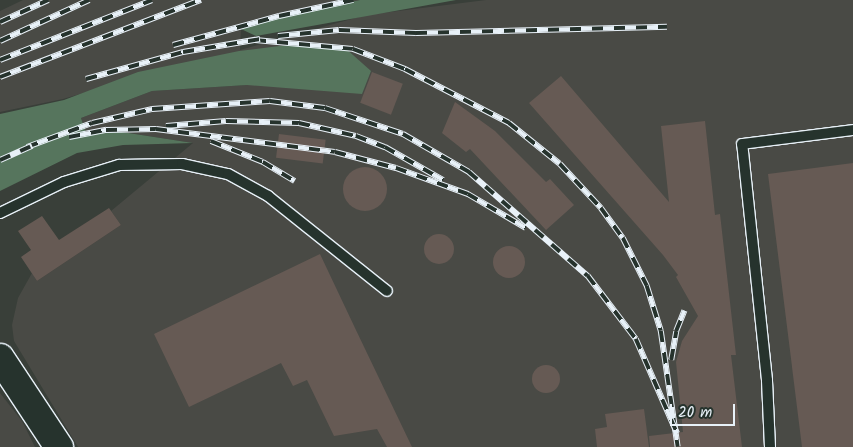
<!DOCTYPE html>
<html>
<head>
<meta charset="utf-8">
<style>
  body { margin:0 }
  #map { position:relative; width:853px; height:447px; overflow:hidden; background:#393f39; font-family:Kalam,sans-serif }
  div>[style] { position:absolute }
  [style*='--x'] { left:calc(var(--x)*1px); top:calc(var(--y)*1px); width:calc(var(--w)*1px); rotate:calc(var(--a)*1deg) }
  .built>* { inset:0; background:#494a45 }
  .green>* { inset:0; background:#56755d }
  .building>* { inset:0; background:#665a54; transform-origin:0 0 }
  .round { border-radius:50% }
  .roads { filter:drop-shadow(1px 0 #e8f1f8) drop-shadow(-1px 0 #e8f1f8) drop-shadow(0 1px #e8f1f8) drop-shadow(0 -1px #e8f1f8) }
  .lane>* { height:10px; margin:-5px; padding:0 5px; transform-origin:5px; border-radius:5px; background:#26332d }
  .secondary>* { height:28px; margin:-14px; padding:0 14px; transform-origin:14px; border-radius:14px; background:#26332d }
  .rail>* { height:5.5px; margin-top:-2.75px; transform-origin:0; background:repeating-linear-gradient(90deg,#26332d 0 11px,#e8f1f8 0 22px); box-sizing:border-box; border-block:1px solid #e8f1f8 }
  span { translate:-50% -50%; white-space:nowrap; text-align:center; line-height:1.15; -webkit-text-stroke:4.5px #26332d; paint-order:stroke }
  .scale { position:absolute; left:670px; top:404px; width:65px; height:22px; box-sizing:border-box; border:2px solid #e8f1f8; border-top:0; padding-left:6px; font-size:15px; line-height:18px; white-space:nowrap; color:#e8f1f8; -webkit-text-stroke:4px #26332d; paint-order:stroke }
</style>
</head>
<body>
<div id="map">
  <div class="built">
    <div style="clip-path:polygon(23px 0,360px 0,280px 17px,241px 29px,240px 50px,366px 15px,486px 0,853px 0,853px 447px,78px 447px,14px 341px,12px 325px,18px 298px,32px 273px,37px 281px,121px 225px,111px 211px,193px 143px,122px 132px,86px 133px,81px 118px,152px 91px,247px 85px,362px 94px,138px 77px,63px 99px,0 112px,0 11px)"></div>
    <div style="clip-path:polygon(0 393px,22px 421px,35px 447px,0 447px)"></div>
  </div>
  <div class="green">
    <div style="clip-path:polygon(360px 0,456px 0,256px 36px,241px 29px,280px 17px)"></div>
    <div style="clip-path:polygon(287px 45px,344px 47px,371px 71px,362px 94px,247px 85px,152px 91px,81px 118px,86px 133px,122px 132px,193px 143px,123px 145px,77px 153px,0 191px,0 114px,64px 100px,138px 72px,239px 51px)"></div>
  </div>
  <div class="building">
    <div style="left:372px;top:72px;width:33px;height:33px;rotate:21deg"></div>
    <div style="clip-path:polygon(561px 76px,669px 202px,661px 126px,705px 121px,715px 215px,720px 214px,736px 355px,731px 355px,742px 447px,650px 447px,649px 436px,683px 432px,676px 362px,682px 341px,698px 316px,676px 277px,678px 275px,663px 255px,529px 103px)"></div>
    <div style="clip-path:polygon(455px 102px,495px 131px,546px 182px,550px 179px,574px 205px,546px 230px,470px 149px,466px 152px,442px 133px)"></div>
    <div style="left:279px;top:134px;width:47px;height:24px;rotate:7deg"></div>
    <div style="clip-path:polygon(853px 163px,853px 447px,802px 447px,768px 174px)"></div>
    <div class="round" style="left:343px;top:167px;width:44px;height:44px"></div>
    <div style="clip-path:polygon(109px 208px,121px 225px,37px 281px,21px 257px,31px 250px,18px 231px,42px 216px,59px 240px)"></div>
    <div class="round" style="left:424px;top:234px;width:30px;height:30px"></div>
    <div class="round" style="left:493px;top:246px;width:32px;height:32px"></div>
    <div style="clip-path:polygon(320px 254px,355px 328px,412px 447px,387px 447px,377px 429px,334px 436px,307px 380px,293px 386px,281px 363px,189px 407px,154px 334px)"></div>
    <div class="round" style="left:532px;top:365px;width:28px;height:28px"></div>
    <div style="clip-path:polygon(644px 409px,649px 447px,597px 447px,595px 429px,607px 427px,605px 414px)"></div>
  </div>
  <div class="roads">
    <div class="lane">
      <div style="--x:0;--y:213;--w:71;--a:-25.8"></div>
      <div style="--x:64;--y:182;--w:58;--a:-17.2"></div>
      <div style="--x:119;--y:165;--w:63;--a:-0.9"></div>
      <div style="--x:182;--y:164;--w:47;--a:12.3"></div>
      <div style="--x:228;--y:174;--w:46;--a:28.8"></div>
      <div style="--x:268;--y:196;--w:152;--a:38.6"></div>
      <div style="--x:770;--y:447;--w:67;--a:-92.6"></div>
      <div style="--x:767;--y:380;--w:237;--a:-96"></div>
      <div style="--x:742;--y:144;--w:112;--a:-7.2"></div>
    </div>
    <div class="secondary">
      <div style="--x:0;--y:358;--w:107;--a:56.5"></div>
    </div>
  </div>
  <div class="rail">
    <div style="--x:0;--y:22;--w:53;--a:-24.6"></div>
    <div style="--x:278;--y:36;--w:61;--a:-5.6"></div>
    <div style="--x:339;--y:30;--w:77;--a:2.2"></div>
    <div style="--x:416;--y:33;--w:251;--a:-1.4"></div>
    <div style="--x:255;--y:40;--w:98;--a:5.2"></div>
    <div style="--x:353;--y:49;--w:56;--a:21"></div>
    <div style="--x:405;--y:69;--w:117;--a:27.4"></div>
    <div style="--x:509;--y:123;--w:65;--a:38.8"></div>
    <div style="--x:560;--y:164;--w:60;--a:47"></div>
    <div style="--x:601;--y:208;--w:37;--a:54"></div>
    <div style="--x:623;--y:238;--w:54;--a:63.4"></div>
    <div style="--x:647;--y:286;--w:47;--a:72.7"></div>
    <div style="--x:661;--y:331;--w:117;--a:81.7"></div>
    <div style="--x:0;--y:41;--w:98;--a:-24.7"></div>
    <div style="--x:173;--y:45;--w:110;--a:-15.3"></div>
    <div style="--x:279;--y:16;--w:76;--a:-12.2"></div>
    <div style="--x:0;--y:60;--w:163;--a:-21.5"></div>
    <div style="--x:0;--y:77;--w:215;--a:-21"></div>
    <div style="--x:86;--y:79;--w:101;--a:-15.6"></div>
    <div style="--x:183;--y:52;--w:78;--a:-9.6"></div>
    <div style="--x:166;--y:126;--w:60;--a:-4.8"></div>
    <div style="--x:226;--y:121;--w:73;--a:1.6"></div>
    <div style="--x:299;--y:123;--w:58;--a:12.8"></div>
    <div style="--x:356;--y:136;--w:31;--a:21"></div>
    <div style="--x:385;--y:147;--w:67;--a:29.6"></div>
    <div style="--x:69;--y:137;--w:38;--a:-11"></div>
    <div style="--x:106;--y:130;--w:50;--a:-1.1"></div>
    <div style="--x:156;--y:129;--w:180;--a:7.3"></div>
    <div style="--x:335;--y:152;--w:63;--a:14.7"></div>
    <div style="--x:396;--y:168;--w:77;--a:19.9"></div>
    <div style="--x:468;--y:194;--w:67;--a:30.4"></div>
    <div style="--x:211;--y:141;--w:56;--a:22"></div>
    <div style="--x:263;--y:162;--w:37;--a:31"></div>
    <div style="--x:27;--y:147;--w:69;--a:-20.3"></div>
    <div style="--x:92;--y:123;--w:62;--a:-13.1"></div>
    <div style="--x:152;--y:109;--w:118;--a:-3.9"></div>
    <div style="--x:270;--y:101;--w:55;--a:7.3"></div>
    <div style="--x:325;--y:108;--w:82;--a:18.4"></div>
    <div style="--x:403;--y:134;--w:76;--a:29.9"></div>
    <div style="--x:469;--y:172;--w:158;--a:41.2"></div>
    <div style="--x:588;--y:276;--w:79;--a:52.7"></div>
    <div style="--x:636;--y:339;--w:103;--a:66.4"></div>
    <div style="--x:0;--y:160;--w:35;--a:-24"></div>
    <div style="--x:671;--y:360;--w:29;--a:-80"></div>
    <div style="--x:676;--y:331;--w:22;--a:-68"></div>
  </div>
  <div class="scale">20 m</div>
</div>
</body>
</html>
